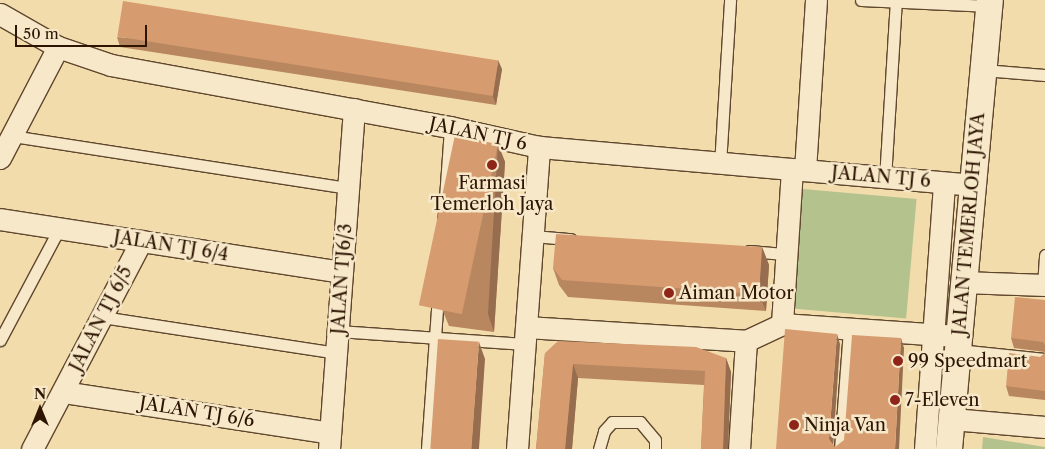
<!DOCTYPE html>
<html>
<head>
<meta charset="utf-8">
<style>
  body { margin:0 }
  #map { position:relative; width:1045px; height:449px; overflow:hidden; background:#f3dcac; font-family:"Libre Caslon Text",serif }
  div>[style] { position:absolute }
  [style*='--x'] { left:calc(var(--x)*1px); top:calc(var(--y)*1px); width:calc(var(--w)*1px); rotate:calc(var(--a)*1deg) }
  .green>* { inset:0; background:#b4c28e; transform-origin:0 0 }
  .roads { filter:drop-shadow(1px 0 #5f472d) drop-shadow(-1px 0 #5f472d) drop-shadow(0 1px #5f472d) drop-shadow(0 -1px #5f472d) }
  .service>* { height:11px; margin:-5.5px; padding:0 5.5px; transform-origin:5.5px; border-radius:5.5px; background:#f7e8c9 }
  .minor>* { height:21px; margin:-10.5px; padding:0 10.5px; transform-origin:10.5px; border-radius:10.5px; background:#f7e8c9 }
  .tertiary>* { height:26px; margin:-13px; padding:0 13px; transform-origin:13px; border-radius:13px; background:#f7e8c9 }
  .wall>* { inset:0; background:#b8865f }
  .shaded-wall>* { inset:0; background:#966d4e }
  .building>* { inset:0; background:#d69c6f; transform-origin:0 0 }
  .dots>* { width:14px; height:14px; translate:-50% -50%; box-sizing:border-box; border:2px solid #f7e8c9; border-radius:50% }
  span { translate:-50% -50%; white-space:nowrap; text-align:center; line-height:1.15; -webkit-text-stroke:5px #f7e8c9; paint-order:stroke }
  .street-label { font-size:18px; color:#2e1503 }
  .poi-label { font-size:18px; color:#2e1503 }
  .left { translate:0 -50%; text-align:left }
  .north { position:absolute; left:15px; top:384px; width:50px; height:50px; -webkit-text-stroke:4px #f7e8c9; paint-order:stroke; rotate:0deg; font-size:14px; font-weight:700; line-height:20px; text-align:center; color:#2e1503 }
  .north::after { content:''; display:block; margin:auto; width:18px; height:22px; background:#2e1503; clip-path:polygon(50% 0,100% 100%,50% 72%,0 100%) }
  .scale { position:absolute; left:15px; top:25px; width:132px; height:22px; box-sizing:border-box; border:2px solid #2e1503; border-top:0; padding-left:6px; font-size:15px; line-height:18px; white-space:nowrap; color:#2e1503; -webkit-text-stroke:4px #f7e8c9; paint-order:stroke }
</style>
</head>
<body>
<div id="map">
  <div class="green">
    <div style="left:803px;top:189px;width:114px;height:120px;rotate:5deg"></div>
    <div style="clip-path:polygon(983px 437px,1045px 447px,1045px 449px,982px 449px)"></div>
  </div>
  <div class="roads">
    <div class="service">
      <div style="--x:861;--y:0;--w:129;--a:2.7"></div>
      <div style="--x:983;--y:70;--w:62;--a:4.6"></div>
      <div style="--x:12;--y:136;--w:340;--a:8.8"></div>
      <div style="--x:720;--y:165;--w:165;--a:-86.5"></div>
      <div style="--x:885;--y:179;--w:179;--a:-86.5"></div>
      <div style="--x:533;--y:236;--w:38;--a:5"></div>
      <div style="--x:749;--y:251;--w:38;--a:5"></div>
      <div style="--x:1043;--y:285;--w:30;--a:-86"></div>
      <div style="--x:102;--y:317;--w:237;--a:8.7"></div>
      <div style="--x:338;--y:331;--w:187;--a:4"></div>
      <div style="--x:0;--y:340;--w:126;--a:-62"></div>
      <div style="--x:958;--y:350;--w:87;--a:5.9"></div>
      <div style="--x:427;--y:449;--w:323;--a:-85.9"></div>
      <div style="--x:599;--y:449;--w:19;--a:-74"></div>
      <div style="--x:604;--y:431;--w:12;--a:-48"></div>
      <div style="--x:612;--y:422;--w:28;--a:0"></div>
      <div style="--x:640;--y:422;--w:23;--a:50"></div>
      <div style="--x:655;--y:440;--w:9;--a:90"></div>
      <div style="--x:840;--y:449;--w:120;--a:-85.7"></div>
    </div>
    <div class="minor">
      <div style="--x:0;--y:14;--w:67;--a:29.6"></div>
      <div style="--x:58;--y:47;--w:56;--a:18.8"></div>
      <div style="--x:111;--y:65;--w:345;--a:10.4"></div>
      <div style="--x:450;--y:127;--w:91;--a:12.7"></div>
      <div style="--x:539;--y:147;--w:435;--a:5"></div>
      <div style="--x:0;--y:158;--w:125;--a:-62.4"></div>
      <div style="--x:792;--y:169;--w:155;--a:93.7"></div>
      <div style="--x:782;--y:324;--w:176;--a:3.9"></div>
      <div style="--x:805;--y:170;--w:170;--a:-86.3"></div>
      <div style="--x:0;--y:219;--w:346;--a:8.8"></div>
      <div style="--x:962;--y:282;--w:83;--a:2.1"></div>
      <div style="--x:526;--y:327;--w:220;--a:3.6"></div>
      <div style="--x:746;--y:341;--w:108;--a:93.7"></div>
      <div style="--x:746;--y:341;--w:40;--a:-25"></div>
      <div style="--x:63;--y:392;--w:270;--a:8.7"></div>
      <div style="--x:952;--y:419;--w:93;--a:4.9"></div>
      <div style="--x:32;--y:449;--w:235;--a:-62.3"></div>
      <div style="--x:329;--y:449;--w:341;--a:-85.8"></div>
      <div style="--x:517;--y:449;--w:303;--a:-85.8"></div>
      <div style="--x:925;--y:449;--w:267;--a:-85.9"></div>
    </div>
    <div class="tertiary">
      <div style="--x:949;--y:449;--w:451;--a:-84.8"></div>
    </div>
  </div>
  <div class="wall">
    <div style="clip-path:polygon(117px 37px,502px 69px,496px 105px,120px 47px)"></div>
    <div style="clip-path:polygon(498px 144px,505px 162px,494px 332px,449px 326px,442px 309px)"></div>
    <div style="clip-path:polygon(762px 247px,769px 265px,766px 311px,568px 297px,559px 285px,553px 268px)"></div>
    <div style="clip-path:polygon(1045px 300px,1045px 352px,1014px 348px,1011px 338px)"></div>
    <div style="clip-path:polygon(545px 353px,726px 358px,731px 372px,728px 449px,701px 449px,704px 385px,578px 378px,572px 449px,536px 449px)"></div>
    <div style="clip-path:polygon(1045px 353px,1045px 400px,1009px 396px,1006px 386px)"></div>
  </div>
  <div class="shaded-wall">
    <div style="clip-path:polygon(498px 60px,502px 69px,496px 105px,493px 96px)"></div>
    <div style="clip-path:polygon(498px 144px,505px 162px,494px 332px,488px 314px)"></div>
    <div style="clip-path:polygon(762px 247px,769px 265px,766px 311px,759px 294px)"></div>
    <div style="clip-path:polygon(837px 334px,840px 344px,833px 448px,829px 439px)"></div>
    <div style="clip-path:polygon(901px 338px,904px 348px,899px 449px,895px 449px)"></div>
    <div style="clip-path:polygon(479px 342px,485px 359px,479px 449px,471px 449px)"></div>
    <div style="clip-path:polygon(726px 358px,731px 372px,728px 449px,723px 449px)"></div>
    <div style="clip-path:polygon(573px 364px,578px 378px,572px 449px,565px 449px)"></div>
  </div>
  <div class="building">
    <div style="left:123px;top:1px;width:380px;height:36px;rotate:9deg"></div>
    <div style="left:455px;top:135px;width:44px;height:174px;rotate:12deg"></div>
    <div style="clip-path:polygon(556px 234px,762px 247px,759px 294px,562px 280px,553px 268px)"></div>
    <div style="clip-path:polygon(1015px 297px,1045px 300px,1045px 345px,1043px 342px,1011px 338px)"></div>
    <div style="clip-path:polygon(785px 329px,837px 334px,829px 439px,835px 447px,844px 440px,852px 335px,901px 338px,895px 449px,776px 449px)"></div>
    <div style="left:438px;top:339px;width:41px;height:110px;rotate:4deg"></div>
    <div style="clip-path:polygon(558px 341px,696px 347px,726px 358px,723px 449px,701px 449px,705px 371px,573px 364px,565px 449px,536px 449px,545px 353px)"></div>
    <div style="clip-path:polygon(1009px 353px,1041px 357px,1045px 353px,1045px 391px,1006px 386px)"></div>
  </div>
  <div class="dots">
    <div style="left:492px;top:165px;background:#8f2418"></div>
    <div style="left:669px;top:293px;background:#8f2418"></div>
    <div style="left:898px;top:361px;background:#8f2418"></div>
    <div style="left:895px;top:400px;background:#8f2418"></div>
    <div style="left:794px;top:425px;background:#8f2418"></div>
  </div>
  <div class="street-label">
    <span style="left:478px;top:134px;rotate:12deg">JALAN TJ 6</span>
    <span style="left:881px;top:177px;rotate:5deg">JALAN TJ 6</span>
    <span style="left:969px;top:224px;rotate:-85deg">JALAN TEMERLOH JAYA</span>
    <span style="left:171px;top:246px;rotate:9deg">JALAN TJ 6/4</span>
    <span style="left:342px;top:279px;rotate:-86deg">JALAN TJ6/3</span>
    <span style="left:101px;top:319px;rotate:-63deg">JALAN TJ 6/5</span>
    <span style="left:197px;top:412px;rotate:9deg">JALAN TJ 6/6</span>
  </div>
  <div class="poi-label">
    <span style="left:492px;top:194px">Farmasi<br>Temerloh Jaya</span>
    <span class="left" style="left:679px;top:293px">Aiman Motor</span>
    <span class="left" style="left:908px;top:361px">99 Speedmart</span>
    <span class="left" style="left:905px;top:400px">7-Eleven</span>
    <span class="left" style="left:804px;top:425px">Ninja Van</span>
  </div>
  <div class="north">N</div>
  <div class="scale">50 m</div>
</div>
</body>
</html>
